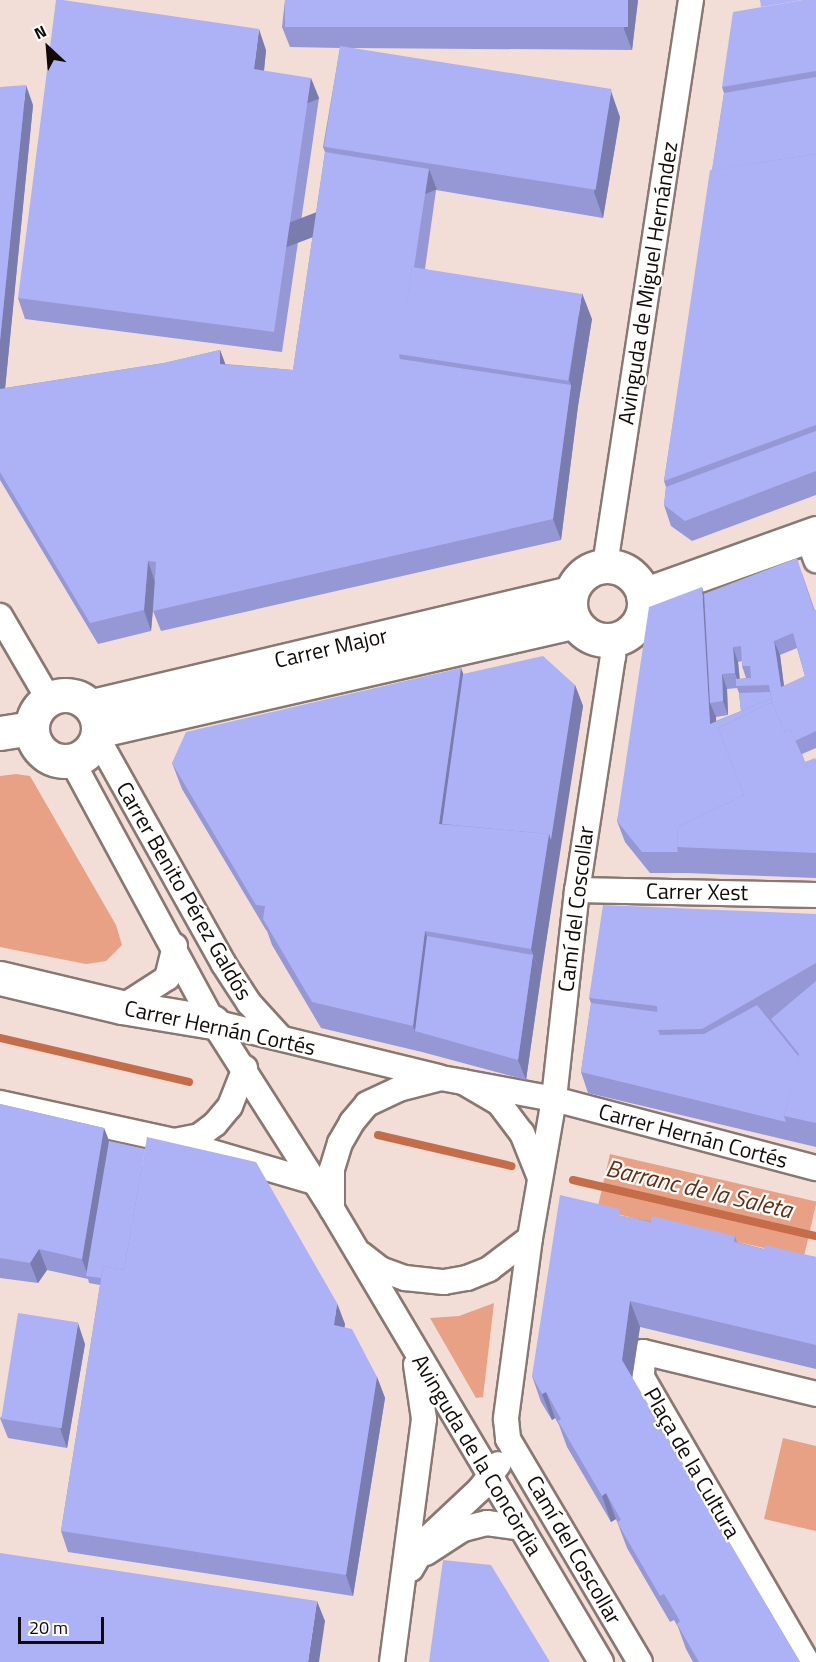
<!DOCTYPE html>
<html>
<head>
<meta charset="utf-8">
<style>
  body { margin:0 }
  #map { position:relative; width:816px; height:1662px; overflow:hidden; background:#f2ded7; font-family:"Titillium Web",sans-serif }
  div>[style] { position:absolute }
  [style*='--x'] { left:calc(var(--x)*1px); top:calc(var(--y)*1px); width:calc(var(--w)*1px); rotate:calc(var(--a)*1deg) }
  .green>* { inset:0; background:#e8a184; transform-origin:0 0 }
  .stream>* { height:8px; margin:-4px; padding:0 4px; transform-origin:4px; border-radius:4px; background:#c46d48 }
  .roads { filter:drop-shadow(2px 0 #897871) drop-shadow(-2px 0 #897871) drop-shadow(0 2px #897871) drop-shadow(0 -2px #897871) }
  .street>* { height:24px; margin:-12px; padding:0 12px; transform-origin:12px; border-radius:12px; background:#fff }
  .secondary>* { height:33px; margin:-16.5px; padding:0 16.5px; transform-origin:16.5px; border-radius:16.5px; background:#fff }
  .secondary>.ring { margin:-16.5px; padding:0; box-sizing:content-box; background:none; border:33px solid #fff; border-radius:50% }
  .wall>* { inset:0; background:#9598d4 }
  .shaded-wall>* { inset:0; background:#797cac; transform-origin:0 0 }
  .building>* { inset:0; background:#adb1f6; transform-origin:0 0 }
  span { translate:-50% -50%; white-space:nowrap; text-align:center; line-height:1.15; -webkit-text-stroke:4.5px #fff; paint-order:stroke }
  .street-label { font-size:22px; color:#100a08 }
  .water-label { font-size:24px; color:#672d13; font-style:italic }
  .north { position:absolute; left:18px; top:18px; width:60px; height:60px; -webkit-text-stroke:4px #fff; paint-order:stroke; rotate:334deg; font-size:16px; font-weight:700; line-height:24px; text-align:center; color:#100a08 }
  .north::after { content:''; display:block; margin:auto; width:21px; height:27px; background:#100a08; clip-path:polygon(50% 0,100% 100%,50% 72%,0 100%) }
  .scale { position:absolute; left:18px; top:1617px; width:86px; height:27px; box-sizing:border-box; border:3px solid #100a08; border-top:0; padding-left:8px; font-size:18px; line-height:21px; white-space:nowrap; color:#100a08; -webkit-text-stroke:4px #fff; paint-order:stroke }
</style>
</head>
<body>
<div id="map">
  <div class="green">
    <div style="clip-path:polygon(16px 774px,30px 776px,116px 925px,122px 945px,106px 961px,86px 964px,0 947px,0 776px)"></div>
    <div style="left:610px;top:1154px;width:212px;height:57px;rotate:13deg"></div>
    <div style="clip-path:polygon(494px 1303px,483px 1397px,476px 1398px,430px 1318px,459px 1316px)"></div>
    <div style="clip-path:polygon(783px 1438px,816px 1446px,816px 1531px,764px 1519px)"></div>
  </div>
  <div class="stream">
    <div style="--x:0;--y:1038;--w:194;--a:13.1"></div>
    <div style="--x:378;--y:1135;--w:137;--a:13.1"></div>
    <div style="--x:573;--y:1180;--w:249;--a:13"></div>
  </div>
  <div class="roads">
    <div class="street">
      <div style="--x:807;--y:536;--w:26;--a:69"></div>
      <div style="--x:605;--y:565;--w:572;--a:-81.35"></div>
      <div style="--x:0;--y:616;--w:95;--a:59.7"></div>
      <div style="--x:609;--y:641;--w:16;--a:75"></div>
      <div style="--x:613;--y:656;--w:237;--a:98.7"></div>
      <div style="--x:577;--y:890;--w:210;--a:96.3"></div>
      <div style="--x:554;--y:1099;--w:141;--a:99.8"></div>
      <div style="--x:530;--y:1238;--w:183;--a:97.6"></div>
      <div style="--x:506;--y:1419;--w:20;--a:84"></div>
      <div style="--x:508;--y:1439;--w:259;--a:59.4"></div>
      <div style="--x:98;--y:739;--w:257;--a:60.8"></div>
      <div style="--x:223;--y:963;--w:48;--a:57"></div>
      <div style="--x:249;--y:1003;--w:45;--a:47.7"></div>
      <div style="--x:72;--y:761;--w:297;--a:61.6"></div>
      <div style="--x:213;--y:1022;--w:222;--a:57.5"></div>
      <div style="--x:332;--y:1209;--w:527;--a:59.3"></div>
      <div style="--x:577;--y:890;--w:239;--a:1.2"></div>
      <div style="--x:122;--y:1007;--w:54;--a:-32.8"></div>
      <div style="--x:167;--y:978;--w:33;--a:-76"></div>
      <div style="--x:213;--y:1022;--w:232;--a:13.7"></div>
      <div style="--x:463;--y:1082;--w:93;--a:10.6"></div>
      <div style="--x:554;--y:1099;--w:271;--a:14.8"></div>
      <div style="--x:0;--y:1103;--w:178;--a:12.3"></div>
      <div style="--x:174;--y:1141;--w:146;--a:16.3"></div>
      <div style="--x:174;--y:1141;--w:25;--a:-11"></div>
      <div style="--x:199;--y:1136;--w:20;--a:-37"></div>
      <div style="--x:215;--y:1124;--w:23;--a:-50"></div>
      <div style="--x:230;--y:1106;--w:41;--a:-68.5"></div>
      <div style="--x:332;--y:1209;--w:40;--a:-90"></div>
      <div style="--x:332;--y:1169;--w:27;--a:-73"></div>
      <div style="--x:340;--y:1143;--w:24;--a:-60"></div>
      <div style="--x:352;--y:1122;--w:23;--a:-50"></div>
      <div style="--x:367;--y:1104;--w:35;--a:-25"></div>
      <div style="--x:399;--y:1089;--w:43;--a:-14.7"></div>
      <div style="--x:441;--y:1078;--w:22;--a:10"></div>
      <div style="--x:463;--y:1082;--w:42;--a:30.3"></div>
      <div style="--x:499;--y:1103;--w:38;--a:53"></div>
      <div style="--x:522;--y:1133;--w:48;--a:68.2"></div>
      <div style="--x:361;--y:1254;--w:24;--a:38"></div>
      <div style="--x:380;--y:1269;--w:27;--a:20"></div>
      <div style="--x:405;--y:1278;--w:39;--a:6"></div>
      <div style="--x:444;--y:1282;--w:23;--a:-10"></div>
      <div style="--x:467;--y:1278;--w:24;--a:-22"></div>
      <div style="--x:489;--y:1269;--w:51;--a:-37.1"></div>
      <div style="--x:426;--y:1553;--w:44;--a:-33"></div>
      <div style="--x:463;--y:1529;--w:25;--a:-14"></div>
      <div style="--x:487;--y:1523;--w:35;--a:8"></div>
      <div style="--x:411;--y:1569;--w:38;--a:-60"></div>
      <div style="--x:430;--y:1536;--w:69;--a:-43.2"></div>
      <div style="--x:480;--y:1489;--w:31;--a:-53"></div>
      <div style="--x:392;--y:1662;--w:245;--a:-82.5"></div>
      <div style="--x:424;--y:1419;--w:55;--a:-98.4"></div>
      <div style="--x:807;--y:1662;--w:329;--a:-120.1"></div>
      <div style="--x:642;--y:1377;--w:25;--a:-88"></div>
      <div style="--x:643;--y:1352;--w:178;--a:13.6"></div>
    </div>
    <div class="secondary">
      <div class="ring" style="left:570px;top:566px;width:41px;height:41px"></div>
      <div style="--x:643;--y:595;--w:184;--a:-19.7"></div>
      <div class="ring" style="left:32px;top:695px;width:33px;height:33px"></div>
      <div style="--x:92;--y:706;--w:491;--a:-13.3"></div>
      <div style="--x:101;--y:730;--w:485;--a:-12.9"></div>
      <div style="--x:0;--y:733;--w:32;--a:-9"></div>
      <div style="--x:0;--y:978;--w:125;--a:13.4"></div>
      <div style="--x:122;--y:1007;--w:92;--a:9.4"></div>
    </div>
  </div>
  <div class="wall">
    <div style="clip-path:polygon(285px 0,638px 0,632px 50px,351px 48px,620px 117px,603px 218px,436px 190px,425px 269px,592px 319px,578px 406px,561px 540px,161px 631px,153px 611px,155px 591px,151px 631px,98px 644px,0 480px,0 87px,33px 105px,5px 388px,164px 363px,220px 350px,225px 364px,293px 370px,325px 152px,323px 147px,340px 48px,290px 47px,282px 27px)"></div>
    <div style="clip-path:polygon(816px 0,816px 495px,692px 541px,671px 526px,664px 505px,666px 487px,664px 481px,724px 93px,722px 87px)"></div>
    <div style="clip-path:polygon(266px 50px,264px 71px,319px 98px,282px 352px,25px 319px,18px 298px)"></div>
    <div style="clip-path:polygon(evenodd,802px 573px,815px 611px,816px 610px,816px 748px,802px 754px,805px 762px,816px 760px,816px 878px,686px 873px,650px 873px,625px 842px,617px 821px,704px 594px,802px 573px,797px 648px,805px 676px,784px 686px,780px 655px,797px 648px,802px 573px,742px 661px,742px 666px,746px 678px,740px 679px,738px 662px,742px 661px,802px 573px,737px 688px,739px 693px,741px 711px,716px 721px,716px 717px,728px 715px,727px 689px,737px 688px)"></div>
    <div style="clip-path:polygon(461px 668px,463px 674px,575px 685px,583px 706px,558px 860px,526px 1080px,422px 1052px,321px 1028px,272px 945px,267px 931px,266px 930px,182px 789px,172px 763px)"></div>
    <div style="clip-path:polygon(816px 914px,816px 1147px,588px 1093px,581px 1072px,591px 1003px,589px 998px)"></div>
    <div style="clip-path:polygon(0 1104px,104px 1128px,109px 1141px,345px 1324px,344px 1327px,377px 1377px,385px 1398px,353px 1596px,68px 1552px,61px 1531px,100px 1285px,89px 1283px,88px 1279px,47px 1270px,38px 1283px,0 1278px)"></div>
    <div style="clip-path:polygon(622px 1216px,735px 1236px,737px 1242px,764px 1249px,816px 1257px,816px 1369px,640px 1327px,632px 1378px,800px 1662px,693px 1662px,686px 1649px,678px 1627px,674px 1620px,670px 1622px,627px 1548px,616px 1519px,611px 1522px,567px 1447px,559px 1425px,555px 1418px,552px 1420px,541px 1402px,532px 1376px)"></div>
    <div style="clip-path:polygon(85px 1344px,67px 1448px,8px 1438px,0 1418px)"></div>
  </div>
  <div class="shaded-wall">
    <div style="clip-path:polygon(628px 0,638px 0,632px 50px,624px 29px)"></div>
    <div style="clip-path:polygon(259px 29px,266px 50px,262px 90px,254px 69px)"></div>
    <div style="left:311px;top:78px;width:22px;height:257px;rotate:68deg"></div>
    <div style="clip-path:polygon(26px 85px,33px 105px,3px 410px,0 403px,0 341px)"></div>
    <div style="clip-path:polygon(611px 91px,620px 117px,603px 218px,594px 192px)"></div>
    <div style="left:429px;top:169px;width:22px;height:187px;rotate:69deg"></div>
    <div style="clip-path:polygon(582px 293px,592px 319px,578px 406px,561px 540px,553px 519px,571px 385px,569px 380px)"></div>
    <div style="clip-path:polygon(220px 350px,228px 371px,220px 364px)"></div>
    <div style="clip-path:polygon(148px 561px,155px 582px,151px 631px,144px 610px)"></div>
    <div style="clip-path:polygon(702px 587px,709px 608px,710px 703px,716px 717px,717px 744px,710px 724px)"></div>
    <div style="clip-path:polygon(774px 641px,780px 655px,786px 702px,781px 687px)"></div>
    <div style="clip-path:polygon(733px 647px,738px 662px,740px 687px,735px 673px)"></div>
    <div style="clip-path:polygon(461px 668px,471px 694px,452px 830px,439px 824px)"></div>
    <div style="clip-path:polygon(722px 674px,727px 689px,728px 715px,723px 701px)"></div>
    <div style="clip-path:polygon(575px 685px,583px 706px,541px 975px,531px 949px,549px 834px)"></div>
    <div style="clip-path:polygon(425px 931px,434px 957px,415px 1031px,413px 1026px)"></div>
    <div style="clip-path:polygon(533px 955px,541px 975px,526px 1080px,518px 1060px)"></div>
    <div style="clip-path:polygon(104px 1128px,112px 1148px,88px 1276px,82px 1259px)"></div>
    <div style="clip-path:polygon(39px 1249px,47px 1270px,38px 1283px,30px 1263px)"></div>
    <div style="clip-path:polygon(630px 1301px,640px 1327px,631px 1386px,622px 1360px)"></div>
    <div style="clip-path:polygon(337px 1303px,345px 1324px,342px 1346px,334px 1325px)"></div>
    <div style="clip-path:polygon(78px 1323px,85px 1344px,67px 1448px,60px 1428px)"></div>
    <div style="clip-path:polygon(377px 1377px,385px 1398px,353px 1596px,346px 1575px)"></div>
    <div style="clip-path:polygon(546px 1392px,555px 1418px,552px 1420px,542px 1394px)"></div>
    <div style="clip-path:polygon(606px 1493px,616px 1519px,611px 1522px,602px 1496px)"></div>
    <div style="clip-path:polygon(317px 1601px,325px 1621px,319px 1662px,308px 1662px)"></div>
  </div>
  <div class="building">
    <div style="clip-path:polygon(56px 0,63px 0,259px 29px,254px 69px,311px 78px,274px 332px,18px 298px)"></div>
    <div style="left:285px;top:0;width:343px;height:27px"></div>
    <div style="clip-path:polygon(760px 0,802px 0,761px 7px)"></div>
    <div style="clip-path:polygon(803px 0,816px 0,816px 71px,722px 87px,733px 12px)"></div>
    <div style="left:340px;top:46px;width:275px;height:102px;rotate:9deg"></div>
    <div style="clip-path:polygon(816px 77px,816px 154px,712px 170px,724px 93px)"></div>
    <div style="clip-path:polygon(26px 85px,0 341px,0 87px)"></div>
    <div style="clip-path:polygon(325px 152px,429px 169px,414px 267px,412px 267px,399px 354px,400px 359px,571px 385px,553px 519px,153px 611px,156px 562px,148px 561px,144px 610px,90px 623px,0 472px,0 389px,164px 363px,220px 350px,220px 364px,293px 370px)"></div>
    <div style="clip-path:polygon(816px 154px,816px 425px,664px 481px,710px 170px)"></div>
    <div style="left:412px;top:267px;width:172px;height:88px;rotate:9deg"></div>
    <div style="clip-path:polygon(816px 431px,816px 471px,685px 521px,664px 505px,666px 487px)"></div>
    <div style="clip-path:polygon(evenodd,797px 558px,814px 611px,816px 610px,816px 731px,795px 741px,790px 729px,785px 732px,772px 702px,769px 685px,736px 686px,736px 679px,751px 678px,750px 666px,742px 666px,741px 646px,733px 647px,735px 673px,722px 674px,723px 701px,710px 703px,704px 594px,797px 558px,793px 633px,805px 676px,781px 687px,774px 641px,793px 633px)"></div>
    <div style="clip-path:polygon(702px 587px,710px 724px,770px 699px,772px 702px,718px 728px,744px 795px,678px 827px,677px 847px,678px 852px,642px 852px,617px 821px,649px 607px)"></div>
    <div style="clip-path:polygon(543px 656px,575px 685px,551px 840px,549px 834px,442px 824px,463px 674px)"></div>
    <div style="clip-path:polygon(461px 668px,439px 824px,549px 834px,531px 949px,425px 931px,413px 1026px,312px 1002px,263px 919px,265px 906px,256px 905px,172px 763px,186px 732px)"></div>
    <div style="clip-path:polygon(770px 692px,772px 702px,770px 699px,741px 711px,739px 693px)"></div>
    <div style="clip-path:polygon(772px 702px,785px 732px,790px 729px,805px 762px,815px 758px,816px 760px,816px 853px,677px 847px,678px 827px,744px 795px,718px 728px)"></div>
    <div style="clip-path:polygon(603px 905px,816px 914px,816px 963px,702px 1029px,658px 1030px,657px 1006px,589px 998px)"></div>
    <div style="clip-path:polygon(427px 936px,533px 955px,518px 1060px,415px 1031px)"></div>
    <div style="clip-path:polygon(816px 981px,816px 1123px,784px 1116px,799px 1054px,771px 1019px)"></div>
    <div style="clip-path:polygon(591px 1003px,658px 1012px,658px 1030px,660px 1035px,704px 1034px,757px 1005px,799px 1057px,784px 1116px,786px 1122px,581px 1072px)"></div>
    <div style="clip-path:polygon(0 1104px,104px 1128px,82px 1259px,39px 1249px,30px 1263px,0 1258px)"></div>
    <div style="clip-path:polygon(147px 1137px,256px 1162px,337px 1303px,334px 1325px,352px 1329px,377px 1377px,346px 1575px,61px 1531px,103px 1266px,124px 1270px)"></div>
    <div style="clip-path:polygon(109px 1141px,145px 1149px,124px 1270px,103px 1266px,101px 1278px,86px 1276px)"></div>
    <div style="clip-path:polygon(560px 1195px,620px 1209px,619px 1215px,651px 1222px,652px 1216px,735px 1236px,734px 1242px,764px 1249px,765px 1245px,816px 1257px,816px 1345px,630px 1301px,622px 1360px,800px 1662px,699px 1662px,677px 1624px,680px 1621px,664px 1594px,660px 1596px,617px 1522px,621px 1520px,606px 1493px,602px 1496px,558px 1421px,561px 1419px,546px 1392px,542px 1394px,532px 1376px)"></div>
    <div style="left:18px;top:1313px;width:61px;height:107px;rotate:9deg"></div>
    <div style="clip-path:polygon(0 1553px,317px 1601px,308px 1662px,0 1662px)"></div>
    <div style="clip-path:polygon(443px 1560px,491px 1565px,550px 1662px,429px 1662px)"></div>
  </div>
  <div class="street-label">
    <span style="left:648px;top:283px;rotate:-81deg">Avinguda de Miguel Hernández</span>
    <span style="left:331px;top:648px;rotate:-13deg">Carrer Major</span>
    <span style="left:184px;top:891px;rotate:60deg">Carrer Benito Pérez Galdós</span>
    <span style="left:697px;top:892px;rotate:1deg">Carrer Xest</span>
    <span style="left:576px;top:909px;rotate:-83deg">Camí del Coscollar</span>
    <span style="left:220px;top:1028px;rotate:12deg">Carrer Hernán Cortés</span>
    <span style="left:693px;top:1136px;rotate:15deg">Carrer Hernán Cortés</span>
    <span style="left:477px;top:1455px;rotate:59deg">Avinguda de la Concòrdia</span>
    <span style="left:692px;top:1463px;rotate:60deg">Plaça de la Cultura</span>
    <span style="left:574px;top:1550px;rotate:60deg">Camí del Coscollar</span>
  </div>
  <div class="water-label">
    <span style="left:699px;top:1189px;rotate:13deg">Barranc de la Saleta</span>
  </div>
  <div class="north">N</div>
  <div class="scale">20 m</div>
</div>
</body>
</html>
